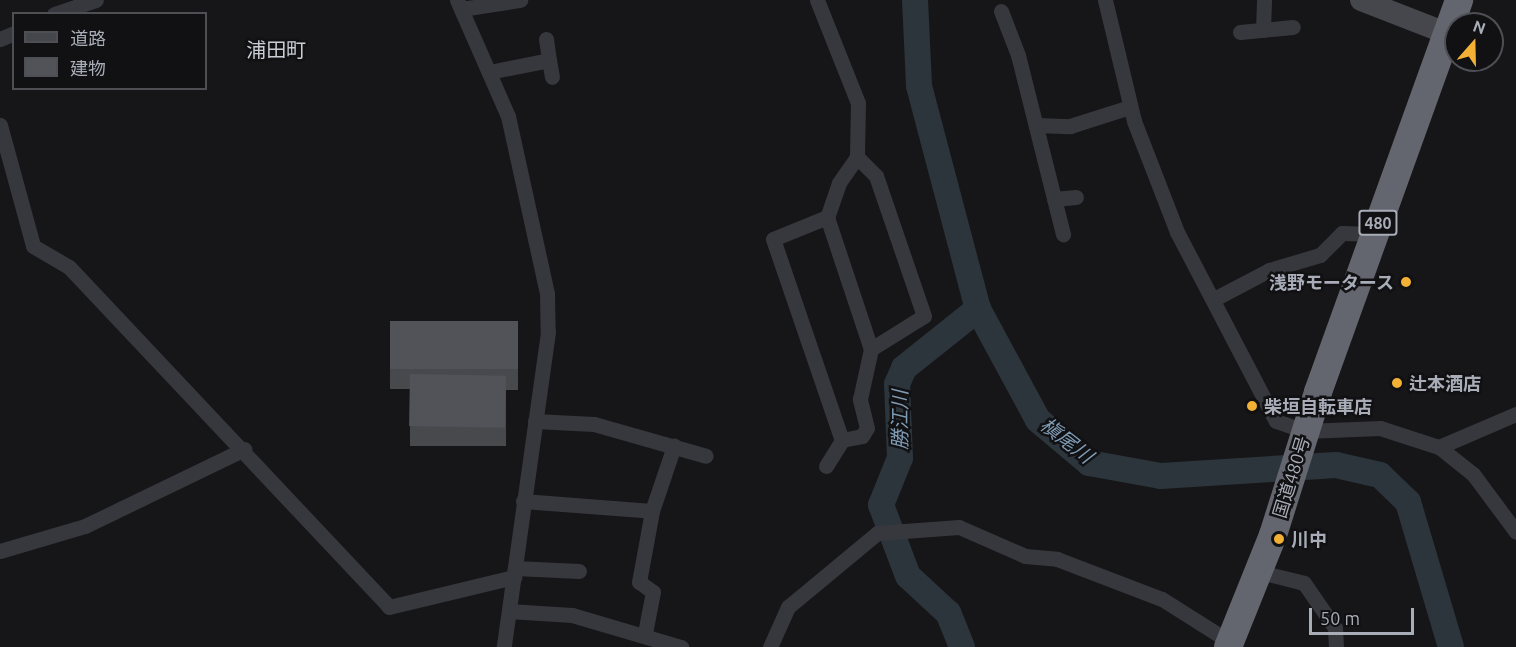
<!DOCTYPE html>
<html>
<head>
<meta charset="utf-8">
<style>
  body { margin:0 }
  #map { position:relative; width:1516px; height:647px; overflow:hidden; background:#161618; font-family:Ubuntu,"Noto Sans JP",sans-serif }
  div>[style] { position:absolute }
  [style*='--x'] { left:calc(var(--x)*1px); top:calc(var(--y)*1px); width:calc(var(--w)*1px); rotate:calc(var(--a)*1deg) }
  .river>* { height:26px; margin:-13px; padding:0 13px; transform-origin:13px; border-radius:13px; background:#2c353c }
  .street>* { height:15px; margin:-7.5px; padding:0 7.5px; transform-origin:7.5px; border-radius:7.5px; background:#37383d }
  .secondary>* { height:22px; margin:-11px; padding:0 11px; transform-origin:11px; border-radius:11px; background:#45474d }
  .highway>* { height:28px; margin:-14px; padding:0 14px; transform-origin:14px; border-radius:14px; background:#63666e }
  .wall>* { inset:0; background:#47494d }
  .building>* { inset:0; background:#525359; transform-origin:0 0 }
  .dots>* { width:16px; height:16px; translate:-50% -50%; box-sizing:border-box; border:3px solid #111113; border-radius:50% }
  span { translate:-50% -50%; white-space:nowrap; text-align:center; line-height:1.15; -webkit-text-stroke:5px #111113; paint-order:stroke }
  .shield-label span { padding:2px 4px; background:#111113; border:2px solid; border-radius:4px; -webkit-text-stroke-width:0 }
  .shield-label { font-size:16px; color:#a8adb8; font-weight:700 }
  .poi-label { font-size:18px; color:#a8adb8; font-weight:700 }
  .right { translate:-100% -50%; text-align:right }
  .left { translate:0 -50%; text-align:left }
  .street-label { font-size:18px; color:#a8adb8 }
  .neighbourhood-label { font-size:20px; color:#c9ccd4 }
  .water-label { font-size:20px; color:#7f9bb3; font-style:italic }
  .legend { position:absolute; left:12px; top:12px; width:195px; height:78px; box-sizing:border-box; background:#111113; border:2px solid #4d4f55; margin:0; padding:8px 10px; list-style:none; font-size:18px; color:#a8adb8 }
  .legend li { display:flex; align-items:center; gap:12px; height:30px }
  .legend b { width:30px; border:2px solid #4d4f55 }
  .north { position:absolute; left:1444px; top:12px; width:60px; height:60px; box-sizing:border-box; background:#111113; border:2px solid #4d4f55; border-radius:50%; rotate:20deg; font-size:16px; font-weight:700; line-height:24px; text-align:center; color:#a8adb8 }
  .north::after { content:''; display:block; margin:auto; width:21px; height:27px; background:#f2b134; clip-path:polygon(50% 0,100% 100%,50% 72%,0 100%) }
  .scale { position:absolute; left:1309px; top:608px; width:105px; height:27px; box-sizing:border-box; border:3px solid #a8adb8; border-top:0; padding-left:8px; font-size:18px; line-height:21px; white-space:nowrap; color:#a8adb8; -webkit-text-stroke:4px #111113; paint-order:stroke }
</style>
</head>
<body>
<div id="map">
  <div class="river">
    <div style="--x:915;--y:0;--w:86;--a:87.3"></div>
    <div style="--x:919;--y:86;--w:231;--a:75.2"></div>
    <div style="--x:978;--y:309;--w:126;--a:61.6"></div>
    <div style="--x:1038;--y:420;--w:67;--a:40.1"></div>
    <div style="--x:1089;--y:463;--w:73;--a:10.2"></div>
    <div style="--x:1161;--y:476;--w:175;--a:-3.6"></div>
    <div style="--x:1336;--y:465;--w:45;--a:12.8"></div>
    <div style="--x:1380;--y:475;--w:39;--a:44"></div>
    <div style="--x:1408;--y:502;--w:151;--a:73.5"></div>
    <div style="--x:962;--y:647;--w:37;--a:-112"></div>
    <div style="--x:948;--y:613;--w:54;--a:-137.2"></div>
    <div style="--x:908;--y:576;--w:76;--a:-110.8"></div>
    <div style="--x:881;--y:505;--w:51;--a:-68"></div>
    <div style="--x:900;--y:458;--w:74;--a:-92.3"></div>
    <div style="--x:897;--y:384;--w:17;--a:-66"></div>
    <div style="--x:904;--y:368;--w:95;--a:-38.6"></div>
  </div>
  <div class="street">
    <div style="--x:457;--y:0;--w:127;--a:66.3"></div>
    <div style="--x:508;--y:116;--w:181;--a:77.6"></div>
    <div style="--x:547;--y:293;--w:39;--a:89"></div>
    <div style="--x:548;--y:332;--w:318;--a:98"></div>
    <div style="--x:817;--y:0;--w:111;--a:68.3"></div>
    <div style="--x:858;--y:103;--w:54;--a:91.1"></div>
    <div style="--x:857;--y:157;--w:32;--a:125"></div>
    <div style="--x:839;--y:183;--w:36;--a:109"></div>
    <div style="--x:827;--y:217;--w:139;--a:71.6"></div>
    <div style="--x:1105;--y:0;--w:124;--a:76.5"></div>
    <div style="--x:1134;--y:121;--w:119;--a:68.8"></div>
    <div style="--x:1177;--y:232;--w:213;--a:62.4"></div>
    <div style="--x:1276;--y:421;--w:31;--a:19"></div>
    <div style="--x:1305;--y:431;--w:75;--a:-2.3"></div>
    <div style="--x:1380;--y:428;--w:62;--a:17.9"></div>
    <div style="--x:1439;--y:447;--w:43;--a:38.5"></div>
    <div style="--x:1473;--y:474;--w:72;--a:53.4"></div>
    <div style="--x:461;--y:9;--w:60;--a:-8.7"></div>
    <div style="--x:1001;--y:11;--w:47;--a:68.9"></div>
    <div style="--x:1018;--y:55;--w:185;--a:75.9"></div>
    <div style="--x:54;--y:14;--w:44;--a:-18.4"></div>
    <div style="--x:1263;--y:30;--w:30;--a:-88"></div>
    <div style="--x:1240;--y:32;--w:53;--a:-5.4"></div>
    <div style="--x:0;--y:39;--w:15;--a:-23"></div>
    <div style="--x:546;--y:39;--w:21;--a:82"></div>
    <div style="--x:489;--y:72;--w:61;--a:-11.3"></div>
    <div style="--x:549;--y:60;--w:17;--a:80"></div>
    <div style="--x:0;--y:125;--w:125;--a:74.7"></div>
    <div style="--x:33;--y:246;--w:42;--a:30.3"></div>
    <div style="--x:69;--y:267;--w:467;--a:46.7"></div>
    <div style="--x:389;--y:607;--w:129;--a:-13.5"></div>
    <div style="--x:1036;--y:125;--w:34;--a:2"></div>
    <div style="--x:1070;--y:126;--w:63;--a:-17.6"></div>
    <div style="--x:1054;--y:199;--w:22;--a:-5"></div>
    <div style="--x:827;--y:217;--w:58;--a:157.8"></div>
    <div style="--x:773;--y:239;--w:213;--a:71.1"></div>
    <div style="--x:1216;--y:298;--w:60;--a:-27.8"></div>
    <div style="--x:1269;--y:270;--w:53;--a:-16.4"></div>
    <div style="--x:1320;--y:255;--w:31;--a:-45"></div>
    <div style="--x:1342;--y:233;--w:32;--a:2"></div>
    <div style="--x:535;--y:421;--w:59;--a:2.9"></div>
    <div style="--x:594;--y:424;--w:116;--a:15.9"></div>
    <div style="--x:1439;--y:447;--w:84;--a:-23.2"></div>
    <div style="--x:826;--y:466;--w:31;--a:-58"></div>
    <div style="--x:842;--y:440;--w:20;--a:-11"></div>
    <div style="--x:862;--y:436;--w:9;--a:-58"></div>
    <div style="--x:867;--y:428;--w:30;--a:-104"></div>
    <div style="--x:860;--y:399;--w:51;--a:-77.6"></div>
    <div style="--x:871;--y:349;--w:62;--a:-31.9"></div>
    <div style="--x:924;--y:316;--w:148;--a:-108.9"></div>
    <div style="--x:876;--y:176;--w:27;--a:-135"></div>
    <div style="--x:523;--y:501;--w:129;--a:4.4"></div>
    <div style="--x:0;--y:551;--w:89;--a:-16.4"></div>
    <div style="--x:85;--y:526;--w:177;--a:-25.8"></div>
    <div style="--x:515;--y:568;--w:64;--a:2.7"></div>
    <div style="--x:1260;--y:572;--w:45;--a:14"></div>
    <div style="--x:1304;--y:583;--w:55;--a:55.4"></div>
    <div style="--x:1335;--y:628;--w:19;--a:87"></div>
    <div style="--x:509;--y:611;--w:63;--a:3.6"></div>
    <div style="--x:572;--y:615;--w:114;--a:16.4"></div>
    <div style="--x:645;--y:633;--w:42;--a:-79"></div>
    <div style="--x:653;--y:592;--w:17;--a:-144"></div>
    <div style="--x:639;--y:582;--w:72;--a:-79.6"></div>
    <div style="--x:652;--y:511;--w:69;--a:-71.3"></div>
    <div style="--x:770;--y:647;--w:44;--a:-65.8"></div>
    <div style="--x:788;--y:607;--w:116;--a:-39.7"></div>
    <div style="--x:877;--y:533;--w:82;--a:-4.2"></div>
    <div style="--x:959;--y:527;--w:72;--a:23.7"></div>
    <div style="--x:1025;--y:556;--w:32;--a:5"></div>
    <div style="--x:1057;--y:559;--w:112;--a:20.9"></div>
    <div style="--x:1162;--y:599;--w:80;--a:32.3"></div>
  </div>
  <div class="secondary">
    <div style="--x:1361;--y:0;--w:91;--a:21.2"></div>
  </div>
  <div class="highway">
    <div style="--x:1228;--y:647;--w:121;--a:-68.1"></div>
    <div style="--x:1273;--y:535;--w:150;--a:-72.5"></div>
    <div style="--x:1318;--y:392;--w:417;--a:-70.2"></div>
  </div>
  <div class="wall">
    <div style="clip-path:polygon(390px 321px,518px 321px,518px 390px,506px 390px,506px 446px,410px 446px,410px 389px,390px 389px)"></div>
  </div>
  <div class="building">
    <div style="left:390px;top:321px;width:128px;height:48px"></div>
    <div style="left:410px;top:374px;width:96px;height:52px;rotate:1deg"></div>
  </div>
  <div class="dots">
    <div style="left:1406px;top:282px;background:#f2b134"></div>
    <div style="left:1397px;top:383px;background:#f2b134"></div>
    <div style="left:1252px;top:406px;background:#f2b134"></div>
    <div style="left:1279px;top:539px;background:#f2b134"></div>
  </div>
  <div class="shield-label">
    <span style="left:1378px;top:223px">480</span>
  </div>
  <div class="poi-label">
    <span class="right" style="left:1394px;top:282px">浅野モータース</span>
    <span class="left" style="left:1409px;top:383px">辻本酒店</span>
    <span class="left" style="left:1264px;top:406px">柴垣自転車店</span>
    <span class="left" style="left:1291px;top:539px">川中</span>
  </div>
  <div class="street-label">
    <span style="left:1291px;top:477px;rotate:-73deg">国道480号</span>
  </div>
  <div class="neighbourhood-label">
    <span style="left:276px;top:49px">浦田町</span>
  </div>
  <div class="water-label">
    <span style="left:899px;top:420px;rotate:-90deg">勝江川</span>
    <span style="left:1067px;top:440px;rotate:38deg">槇尾川</span>
  </div>
  <ul class="legend">
  <li><b style="height:8px;background:#45474d"></b>道路</li>
  <li><b style="height:16px;background:#525359"></b>建物</li>
  </ul>
  <div class="north">N</div>
  <div class="scale">50 m</div>
</div>
</body>
</html>
